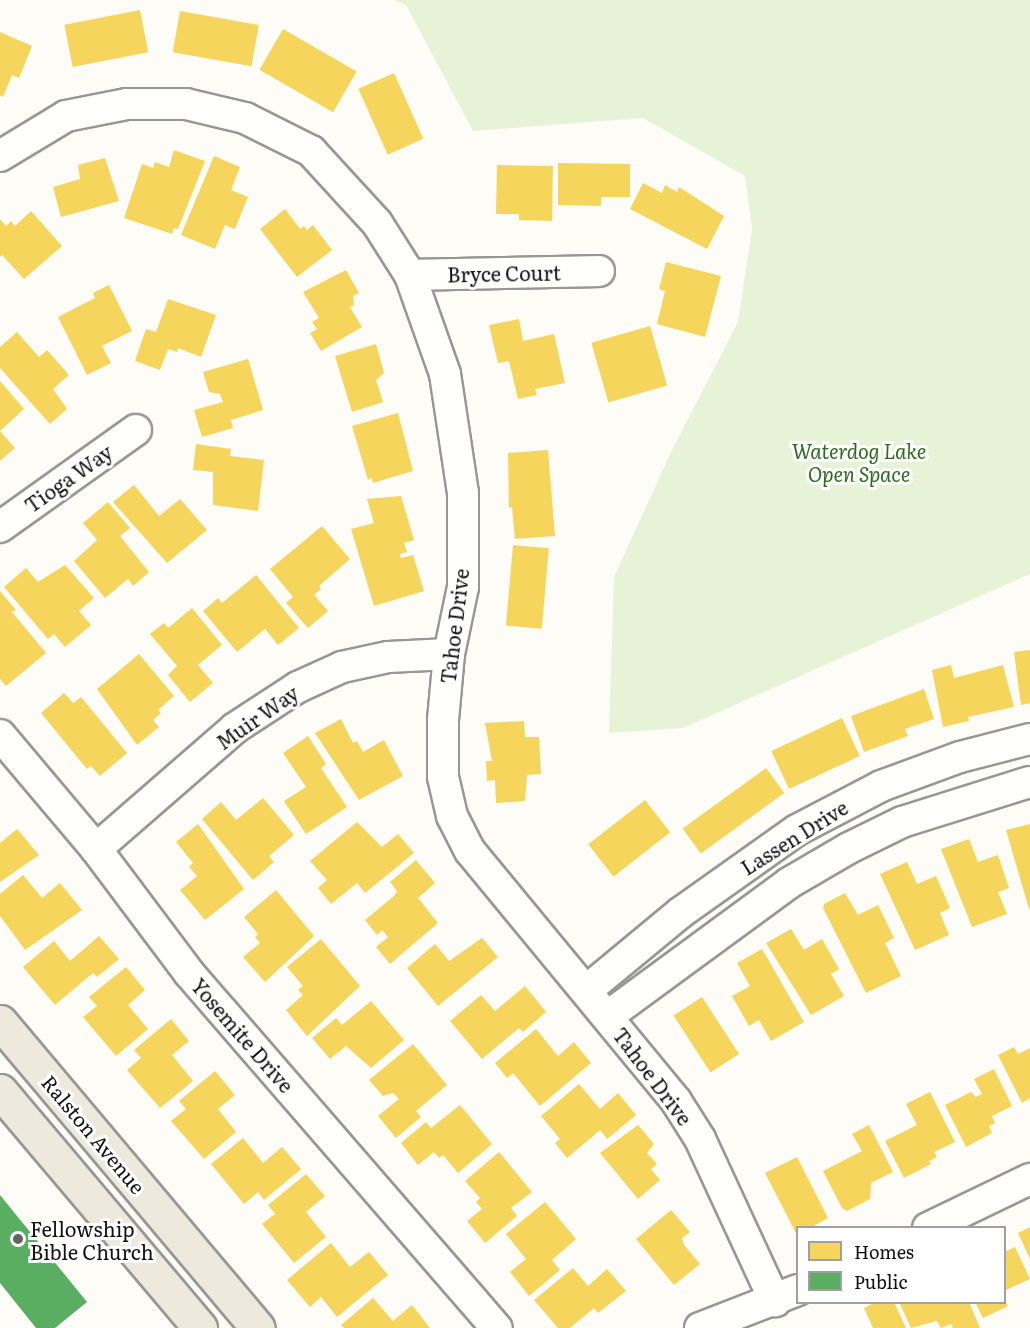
<!DOCTYPE html>
<html>
<head>
<meta charset="utf-8">
<style>
  body { margin:0 }
  #map { position:relative; width:1030px; height:1328px; overflow:hidden; background:#fdfcf7; font-family:Literata,serif }
  div>[style] { position:absolute }
  [style*='--x'] { left:calc(var(--x)*1px); top:calc(var(--y)*1px); width:calc(var(--w)*1px); rotate:calc(var(--a)*1deg) }
  .green>* { inset:0; background:#e7f3d7 }
  .homes>* { inset:0; background:#f6d55c; transform-origin:0 0 }
  .public>* { inset:0; background:#5aae61 }
  .roads { filter:drop-shadow(2px 0 #979795) drop-shadow(-2px 0 #979795) drop-shadow(0 2px #979795) drop-shadow(0 -2px #979795) }
  .minor>* { height:30px; margin:-15px; padding:0 15px; transform-origin:15px; border-radius:15px; background:#fffffe }
  .major>* { height:33px; margin:-16.5px; padding:0 16.5px; transform-origin:16.5px; border-radius:16.5px; background:#ede9dc }
  .dots>* { width:16px; height:16px; translate:-50% -50%; box-sizing:border-box; border:3px solid #fff; border-radius:50% }
  span { translate:-50% -50%; white-space:nowrap; text-align:center; line-height:1.15; -webkit-text-stroke:6px #fff; paint-order:stroke }
  .street-label { font-size:20px; color:#111 }
  .park-label { font-size:20px; color:#2f6b1f; font-style:italic }
  .poi-label { font-size:20px; color:#111 }
  .left { translate:0 -50%; text-align:left }
  .legend { position:absolute; left:796px; top:1226px; width:210px; height:78px; box-sizing:border-box; background:#fff; border:2px solid #a0a0a0; margin:0; padding:8px 10px; list-style:none; font-size:18px; color:#111 }
  .legend li { display:flex; align-items:center; gap:12px; height:30px }
  .legend b { width:30px; border:2px solid #a0a0a0 }
</style>
</head>
<body>
<div id="map">
  <div class="green">
    <div style="clip-path:polygon(394px 0,1030px 0,1030px 574px,683px 728px,609px 733px,614px 577px,672px 450px,738px 322px,752px 229px,745px 176px,643px 118px,473px 131px,406px 5px)"></div>
  </div>
  <div class="homes">
    <div style="left:140px;top:10px;width:43px;height:77px;rotate:79deg"></div>
    <div style="left:180px;top:11px;width:80px;height:42px;rotate:10deg"></div>
    <div style="left:283px;top:29px;width:85px;height:47px;rotate:30deg"></div>
    <div style="clip-path:polygon(0 32px,32px 46px,19px 78px,12px 75px,3px 97px,0 95px)"></div>
    <div style="left:394px;top:73px;width:72px;height:39px;rotate:66deg"></div>
    <div style="clip-path:polygon(174px 150px,205px 161px,178px 229px,174px 228px,172px 234px,124px 218px,142px 164px,153px 168px,155px 162px,169px 167px)"></div>
    <div style="clip-path:polygon(214px 156px,240px 167px,231px 190px,248px 197px,235px 229px,225px 225px,215px 249px,181px 235px)"></div>
    <div style="clip-path:polygon(105px 158px,119px 201px,61px 217px,53px 187px,80px 179px,78px 165px)"></div>
    <div style="clip-path:polygon(558px 163px,630px 164px,630px 197px,601px 197px,601px 206px,558px 205px)"></div>
    <div style="clip-path:polygon(497px 165px,553px 166px,552px 221px,519px 220px,519px 214px,496px 214px)"></div>
    <div style="clip-path:polygon(643px 183px,662px 193px,665px 185px,677px 192px,679px 187px,724px 216px,707px 249px,630px 209px)"></div>
    <div style="clip-path:polygon(285px 209px,300px 229px,304px 226px,307px 230px,313px 225px,332px 250px,297px 277px,260px 229px)"></div>
    <div style="clip-path:polygon(31px 211px,62px 246px,24px 279px,2px 255px,0 257px,0 219px,6px 226px,11px 221px,15px 226px)"></div>
    <div style="clip-path:polygon(666px 262px,721px 276px,705px 337px,657px 324px,665px 291px,659px 289px)"></div>
    <div style="clip-path:polygon(346px 270px,359px 293px,353px 296px,354px 305px,350px 307px,362px 327px,321px 351px,310px 333px,317px 329px,312px 322px,319px 318px,303px 292px)"></div>
    <div style="clip-path:polygon(109px 285px,132px 331px,102px 346px,111px 363px,87px 375px,58px 317px,95px 298px,93px 293px)"></div>
    <div style="clip-path:polygon(168px 299px,216px 315px,201px 357px,178px 348px,177px 352px,168px 349px,160px 370px,135px 361px,146px 329px,156px 332px)"></div>
    <div style="clip-path:polygon(519px 319px,523px 341px,554px 334px,565px 383px,535px 389px,537px 395px,518px 399px,509px 361px,498px 363px,489px 325px)"></div>
    <div style="left:650px;top:326px;width:62px;height:61px;rotate:74deg"></div>
    <div style="clip-path:polygon(17px 332px,39px 357px,47px 350px,69px 375px,53px 389px,67px 409px,50px 424px,0 368px,0 347px)"></div>
    <div style="clip-path:polygon(376px 344px,384px 373px,376px 380px,383px 402px,352px 412px,335px 356px)"></div>
    <div style="clip-path:polygon(248px 359px,263px 410px,231px 420px,233px 428px,202px 437px,194px 410px,223px 402px,220px 394px,209px 392px,203px 372px)"></div>
    <div style="clip-path:polygon(0 381px,24px 409px,0 431px)"></div>
    <div style="clip-path:polygon(398px 413px,413px 471px,373px 483px,372px 478px,368px 480px,352px 426px)"></div>
    <div style="clip-path:polygon(0 431px,15px 448px,0 461px)"></div>
    <div style="clip-path:polygon(196px 444px,231px 449px,230px 456px,264px 460px,258px 511px,213px 505px,213px 472px,193px 470px)"></div>
    <div style="clip-path:polygon(548px 450px,555px 536px,515px 539px,512px 507px,509px 508px,508px 453px)"></div>
    <div style="clip-path:polygon(134px 485px,159px 516px,180px 499px,207px 530px,167px 563px,113px 502px)"></div>
    <div style="clip-path:polygon(401px 496px,414px 540px,404px 543px,407px 552px,400px 554px,401px 558px,413px 555px,424px 591px,374px 606px,351px 529px,374px 523px,367px 499px)"></div>
    <div style="clip-path:polygon(108px 502px,130px 528px,120px 536px,149px 572px,133px 586px,128px 579px,105px 598px,74px 561px,97px 540px,83px 523px)"></div>
    <div style="clip-path:polygon(322px 526px,350px 559px,319px 586px,321px 589px,314px 595px,328px 611px,308px 628px,286px 603px,293px 597px,270px 569px)"></div>
    <div style="left:513px;top:545px;width:36px;height:81px;rotate:5deg"></div>
    <div style="clip-path:polygon(65px 565px,94px 598px,79px 611px,91px 625px,65px 647px,54px 634px,48px 639px,4px 587px,26px 568px,38px 582px)"></div>
    <div style="clip-path:polygon(256px 575px,299px 628px,278px 645px,265px 629px,237px 652px,203px 611px,218px 598px,222px 603px)"></div>
    <div style="clip-path:polygon(0 591px,16px 610px,12px 612px,46px 653px,6px 686px,0 679px)"></div>
    <div style="clip-path:polygon(192px 608px,222px 645px,198px 665px,213px 683px,190px 702px,168px 675px,177px 666px,150px 634px,164px 623px,168px 628px)"></div>
    <div style="clip-path:polygon(1030px 650px,1030px 703px,1021px 705px,1014px 652px)"></div>
    <div style="clip-path:polygon(139px 654px,174px 696px,158px 710px,161px 713px,153px 720px,159px 727px,137px 745px,97px 689px)"></div>
    <div style="clip-path:polygon(951px 665px,954px 678px,1003px 665px,1014px 707px,968px 717px,969px 721px,943px 727px,932px 670px)"></div>
    <div style="clip-path:polygon(924px 689px,934px 719px,905px 729px,908px 736px,864px 752px,851px 716px)"></div>
    <div style="clip-path:polygon(64px 693px,73px 703px,81px 697px,127px 753px,100px 776px,91px 766px,87px 769px,41px 713px)"></div>
    <div style="left:842px;top:718px;width:42px;height:78px;rotate:65deg"></div>
    <div style="clip-path:polygon(341px 719px,353px 743px,357px 741px,363px 752px,384px 740px,403px 776px,359px 800px,315px 733px)"></div>
    <div style="clip-path:polygon(524px 721px,525px 737px,539px 737px,541px 774px,527px 775px,525px 801px,496px 803px,495px 780px,487px 781px,486px 761px,492px 761px,485px 723px)"></div>
    <div style="clip-path:polygon(308px 736px,326px 764px,321px 768px,347px 807px,306px 834px,284px 801px,306px 787px,283px 753px)"></div>
    <div style="left:766px;top:768px;width:31px;height:103px;rotate:54deg"></div>
    <div style="clip-path:polygon(263px 798px,294px 835px,269px 856px,274px 862px,253px 880px,202px 819px,221px 802px,236px 820px)"></div>
    <div style="left:645px;top:800px;width:41px;height:72px;rotate:52deg"></div>
    <div style="clip-path:polygon(357px 822px,382px 847px,398px 834px,414px 853px,365px 893px,357px 883px,331px 904px,318px 888px,327px 880px,310px 861px)"></div>
    <div style="clip-path:polygon(198px 824px,244px 889px,205px 920px,180px 890px,197px 876px,189px 867px,193px 863px,176px 842px)"></div>
    <div style="clip-path:polygon(1030px 824px,1030px 908px,1029px 909px,1006px 830px)"></div>
    <div style="clip-path:polygon(17px 829px,39px 855px,0 882px,0 843px)"></div>
    <div style="clip-path:polygon(969px 839px,978px 862px,998px 855px,1009px 888px,998px 892px,1007px 914px,972px 927px,941px 849px)"></div>
    <div style="clip-path:polygon(416px 860px,435px 883px,418px 898px,438px 923px,390px 964px,376px 947px,388px 937px,382px 930px,377px 935px,365px 920px,394px 896px,397px 891px,390px 882px)"></div>
    <div style="clip-path:polygon(907px 862px,917px 884px,936px 876px,950px 908px,940px 913px,949px 935px,915px 950px,880px 874px)"></div>
    <div style="clip-path:polygon(23px 875px,42px 898px,60px 883px,82px 910px,25px 950px,0 916px,0 894px)"></div>
    <div style="clip-path:polygon(276px 890px,314px 936px,265px 982px,243px 957px,260px 943px,255px 937px,258px 934px,244px 917px)"></div>
    <div style="clip-path:polygon(845px 893px,858px 915px,878px 905px,894px 938px,885px 943px,901px 976px,866px 993px,823px 908px,824px 904px)"></div>
    <div style="clip-path:polygon(791px 929px,804px 950px,822px 939px,839px 969px,831px 974px,844px 996px,811px 1015px,766px 943px)"></div>
    <div style="clip-path:polygon(99px 936px,119px 959px,97px 977px,93px 973px,55px 1005px,23px 967px,54px 941px,70px 961px)"></div>
    <div style="clip-path:polygon(482px 938px,498px 957px,438px 1006px,407px 968px,435px 944px,449px 961px)"></div>
    <div style="clip-path:polygon(321px 939px,360px 986px,307px 1036px,286px 1010px,303px 995px,298px 990px,303px 986px,287px 967px)"></div>
    <div style="clip-path:polygon(762px 949px,804px 1022px,771px 1041px,759px 1020px,749px 1026px,732px 996px,750px 986px,737px 963px)"></div>
    <div style="clip-path:polygon(126px 967px,145px 990px,128px 1005px,148px 1029px,116px 1056px,83px 1017px,97px 1006px,89px 997px)"></div>
    <div style="clip-path:polygon(525px 986px,546px 1012px,523px 1032px,519px 1028px,482px 1059px,450px 1021px,481px 995px,495px 1011px)"></div>
    <div style="left:702px;top:997px;width:68px;height:34px;rotate:57deg"></div>
    <div style="clip-path:polygon(371px 1001px,404px 1040px,371px 1068px,346px 1046px,330px 1059px,312px 1038px,336px 1018px,342px 1025px)"></div>
    <div style="clip-path:polygon(171px 1019px,189px 1041px,172px 1055px,193px 1081px,160px 1108px,127px 1070px,141px 1058px,134px 1050px)"></div>
    <div style="clip-path:polygon(536px 1029px,558px 1056px,574px 1042px,591px 1063px,540px 1106px,513px 1073px,507px 1078px,495px 1063px)"></div>
    <div style="clip-path:polygon(413px 1044px,447px 1085px,416px 1111px,421px 1117px,396px 1138px,378px 1116px,399px 1099px,393px 1093px,383px 1096px,369px 1080px)"></div>
    <div style="clip-path:polygon(1014px 1047px,1018px 1054px,1030px 1048px,1030px 1098px,1022px 1103px,998px 1055px)"></div>
    <div style="clip-path:polygon(994px 1069px,1012px 1106px,992px 1116px,995px 1123px,989px 1126px,992px 1133px,966px 1147px,945px 1105px,971px 1092px,976px 1097px,982px 1094px,974px 1079px)"></div>
    <div style="clip-path:polygon(215px 1071px,235px 1095px,218px 1109px,236px 1132px,204px 1159px,171px 1121px,186px 1109px,179px 1101px)"></div>
    <div style="clip-path:polygon(579px 1084px,600px 1109px,618px 1093px,636px 1115px,607px 1139px,600px 1130px,567px 1158px,555px 1143px,560px 1139px,541px 1116px)"></div>
    <div style="clip-path:polygon(930px 1092px,955px 1142px,934px 1152px,937px 1157px,929px 1161px,931px 1164px,904px 1178px,885px 1141px,917px 1125px,906px 1104px)"></div>
    <div style="clip-path:polygon(460px 1105px,492px 1144px,458px 1173px,443px 1155px,439px 1158px,434px 1152px,418px 1165px,401px 1143px,426px 1122px,431px 1128px)"></div>
    <div style="clip-path:polygon(638px 1125px,654px 1144px,647px 1153px,657px 1164px,651px 1169px,660px 1180px,638px 1199px,600px 1153px)"></div>
    <div style="clip-path:polygon(869px 1125px,893px 1172px,871px 1183px,870px 1199px,847px 1211px,842px 1208px,823px 1171px,862px 1151px,852px 1134px)"></div>
    <div style="clip-path:polygon(243px 1138px,263px 1163px,282px 1147px,301px 1169px,264px 1200px,258px 1192px,244px 1204px,211px 1164px)"></div>
    <div style="clip-path:polygon(499px 1152px,532px 1192px,511px 1208px,517px 1216px,485px 1243px,467px 1221px,482px 1209px,476px 1202px,480px 1198px,465px 1181px)"></div>
    <div style="clip-path:polygon(797px 1157px,828px 1218px,810px 1228px,798px 1228px,798px 1237px,765px 1173px)"></div>
    <div style="clip-path:polygon(306px 1174px,325px 1196px,306px 1212px,326px 1237px,294px 1263px,262px 1224px,275px 1214px,268px 1205px)"></div>
    <div style="clip-path:polygon(545px 1202px,576px 1239px,552px 1260px,560px 1270px,529px 1296px,510px 1272px,526px 1259px,506px 1234px)"></div>
    <div style="clip-path:polygon(671px 1210px,690px 1232px,682px 1238px,684px 1245px,700px 1264px,674px 1285px,636px 1239px)"></div>
    <div style="clip-path:polygon(1030px 1227px,1030px 1259px,1018px 1233px)"></div>
    <div style="clip-path:polygon(331px 1243px,350px 1267px,369px 1252px,388px 1275px,337px 1317px,321px 1297px,310px 1307px,287px 1280px)"></div>
    <div style="clip-path:polygon(1015px 1247px,1030px 1279px,1004px 1291px,1004px 1252px)"></div>
    <div style="clip-path:polygon(573px 1268px,588px 1286px,607px 1269px,626px 1291px,598px 1313px,594px 1308px,570px 1328px,558px 1328px,534px 1300px)"></div>
    <div style="clip-path:polygon(373px 1298px,393px 1321px,412px 1305px,430px 1328px,344px 1328px,341px 1325px)"></div>
    <div style="clip-path:polygon(876px 1302px,894px 1302px,906px 1328px,873px 1328px,864px 1308px)"></div>
    <div style="clip-path:polygon(899px 1302px,969px 1302px,980px 1328px,953px 1328px,951px 1324px,941px 1328px,937px 1321px,911px 1328px)"></div>
    <div style="clip-path:polygon(975px 1302px,1006px 1302px,1008px 1306px,983px 1318px)"></div>
  </div>
  <div class="public">
    <div style="clip-path:polygon(0 1195px,87px 1302px,55px 1328px,36px 1328px,0 1283px)"></div>
  </div>
  <div class="roads">
    <div class="minor">
      <div style="--x:0;--y:156;--w:77;--a:-31.2"></div>
      <div style="--x:66;--y:116;--w:62;--a:-11.1"></div>
      <div style="--x:127;--y:104;--w:59;--a:0"></div>
      <div style="--x:186;--y:104;--w:61;--a:13.3"></div>
      <div style="--x:245;--y:118;--w:74;--a:26.6"></div>
      <div style="--x:311;--y:151;--w:98;--a:47.5"></div>
      <div style="--x:377;--y:223;--w:62;--a:57.6"></div>
      <div style="--x:410;--y:275;--w:105;--a:70.5"></div>
      <div style="--x:445;--y:374;--w:120;--a:81.4"></div>
      <div style="--x:463;--y:493;--w:94;--a:90"></div>
      <div style="--x:463;--y:587;--w:68;--a:101.8"></div>
      <div style="--x:449;--y:654;--w:66;--a:95.2"></div>
      <div style="--x:443;--y:720;--w:57;--a:90"></div>
      <div style="--x:443;--y:777;--w:40;--a:77"></div>
      <div style="--x:452;--y:816;--w:39;--a:63"></div>
      <div style="--x:470;--y:851;--w:324;--a:50.5"></div>
      <div style="--x:676;--y:1101;--w:45;--a:57.7"></div>
      <div style="--x:700;--y:1139;--w:179;--a:65.2"></div>
      <div style="--x:410;--y:275;--w:189;--a:-1.2"></div>
      <div style="--x:0;--y:527;--w:167;--a:-35.5"></div>
      <div style="--x:0;--y:735;--w:149;--a:49.9"></div>
      <div style="--x:96;--y:849;--w:155;--a:53.1"></div>
      <div style="--x:189;--y:973;--w:470;--a:49.1"></div>
      <div style="--x:96;--y:849;--w:184;--a:-41"></div>
      <div style="--x:235;--y:728;--w:75;--a:-33.1"></div>
      <div style="--x:298;--y:687;--w:48;--a:-24.4"></div>
      <div style="--x:342;--y:667;--w:47;--a:-12.3"></div>
      <div style="--x:388;--y:657;--w:61;--a:-2.8"></div>
      <div style="--x:587;--y:990;--w:121;--a:-39.6"></div>
      <div style="--x:680;--y:913;--w:143;--a:-35.4"></div>
      <div style="--x:797;--y:830;--w:95;--a:-27.6"></div>
      <div style="--x:881;--y:786;--w:84;--a:-20.2"></div>
      <div style="--x:960;--y:757;--w:72;--a:-14.4"></div>
      <div style="--x:608;--y:1016;--w:225;--a:-36.3"></div>
      <div style="--x:789;--y:883;--w:69;--a:-30.3"></div>
      <div style="--x:849;--y:848;--w:59;--a:-26.1"></div>
      <div style="--x:902;--y:822;--w:134;--a:-17.4"></div>
      <div style="--x:928;--y:1228;--w:113;--a:-25.7"></div>
      <div style="--x:700;--y:1328;--w:105;--a:-21.2"></div>
    </div>
    <div class="major">
      <div style="--x:0;--y:1022;--w:400;--a:49.9"></div>
      <div style="--x:0;--y:1091;--w:310;--a:49.8"></div>
    </div>
  </div>
  <div class="dots">
    <div style="left:18px;top:1239px;background:#646362"></div>
  </div>
  <div class="street-label">
    <span style="left:504px;top:273px;rotate:-1deg">Bryce Court</span>
    <span style="left:68px;top:478px;rotate:-35deg">Tioga Way</span>
    <span style="left:454px;top:626px;rotate:-83deg">Tahoe Drive</span>
    <span style="left:257px;top:717px;rotate:-35deg">Muir Way</span>
    <span style="left:794px;top:837px;rotate:-32deg">Lassen Drive</span>
    <span style="left:243px;top:1035px;rotate:49deg">Yosemite Drive</span>
    <span style="left:653px;top:1076px;rotate:53deg">Tahoe Drive</span>
    <span style="left:94px;top:1134px;rotate:50deg">Ralston Avenue</span>
  </div>
  <div class="park-label">
    <span style="left:859px;top:462px">Waterdog Lake<br>Open Space</span>
  </div>
  <div class="poi-label">
    <span class="left" style="left:30px;top:1240px">Fellowship<br>Bible Church</span>
  </div>
  <ul class="legend">
  <li><b style="height:16px;background:#f6d55c"></b>Homes</li>
  <li><b style="height:16px;background:#5aae61"></b>Public</li>
  </ul>
</div>
</body>
</html>
